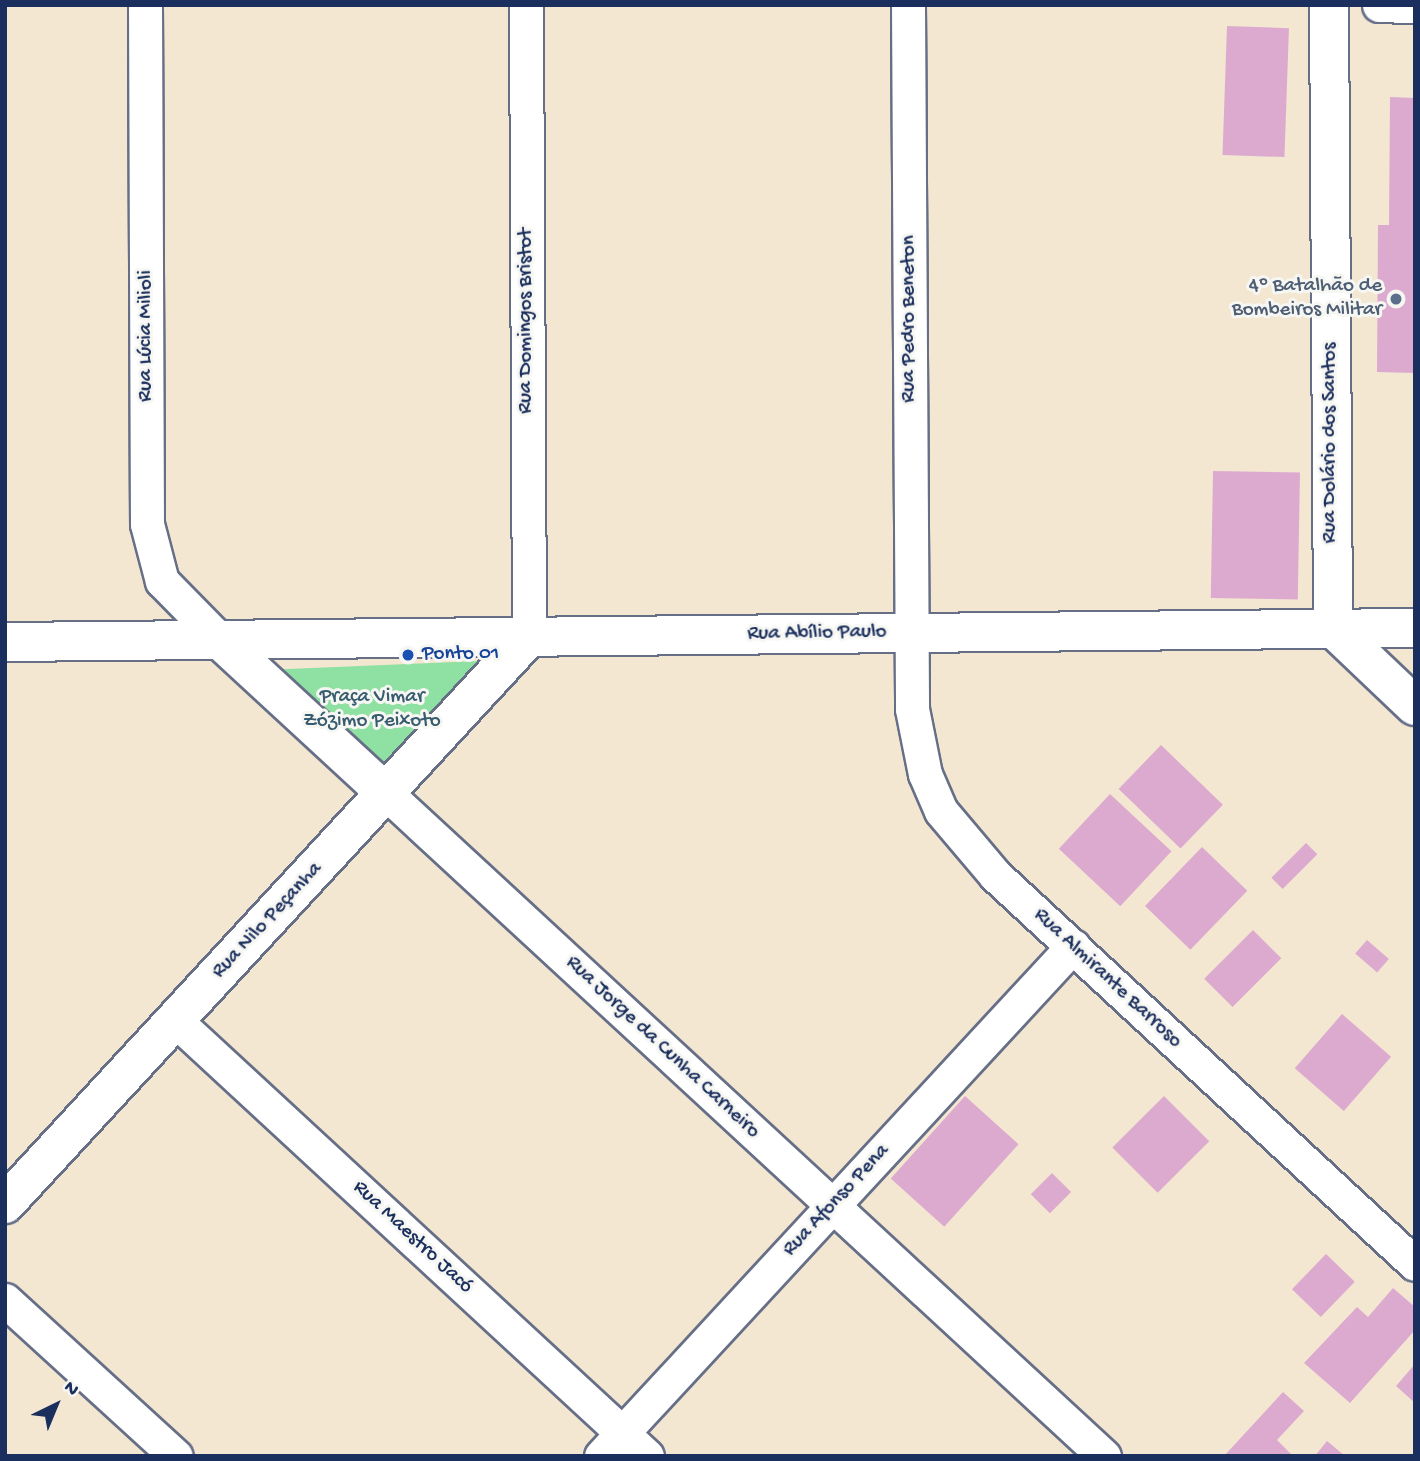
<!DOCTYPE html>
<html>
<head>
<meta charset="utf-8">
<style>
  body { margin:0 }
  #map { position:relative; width:1420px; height:1461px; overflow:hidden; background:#f3e7d2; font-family:"Gochi Hand",sans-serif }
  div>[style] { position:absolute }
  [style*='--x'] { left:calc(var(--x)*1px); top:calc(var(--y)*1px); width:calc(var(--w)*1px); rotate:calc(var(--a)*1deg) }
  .green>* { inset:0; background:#8ee1a2 }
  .building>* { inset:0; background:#ddaacf; transform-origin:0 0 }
  .roads { filter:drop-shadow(2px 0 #676f87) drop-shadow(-2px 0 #676f87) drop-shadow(0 2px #676f87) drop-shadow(0 -2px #676f87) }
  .minor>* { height:33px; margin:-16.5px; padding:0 16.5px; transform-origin:16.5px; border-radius:16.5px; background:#fff }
  .tertiary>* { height:38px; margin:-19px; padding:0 19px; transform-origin:19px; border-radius:19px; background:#fff }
  .dots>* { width:19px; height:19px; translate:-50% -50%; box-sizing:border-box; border:4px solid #f6f6f2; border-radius:50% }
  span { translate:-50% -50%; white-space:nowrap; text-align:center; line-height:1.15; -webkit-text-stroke:6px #f6f6f2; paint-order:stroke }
  .service-label { font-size:21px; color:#4e5e75 }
  .right { translate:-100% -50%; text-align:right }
  .street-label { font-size:21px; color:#1b2f5e }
  .transit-label { font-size:21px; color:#164399 }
  .left { translate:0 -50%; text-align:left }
  .park-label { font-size:21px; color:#385c6f }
  .frame { position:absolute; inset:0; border:7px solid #1b2f5e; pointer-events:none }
  .north { position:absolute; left:21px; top:1370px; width:70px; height:70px; -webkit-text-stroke:5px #f6f6f2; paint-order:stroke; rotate:43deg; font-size:19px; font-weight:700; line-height:28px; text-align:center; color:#1b2f5e }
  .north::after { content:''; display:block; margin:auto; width:24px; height:32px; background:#1b2f5e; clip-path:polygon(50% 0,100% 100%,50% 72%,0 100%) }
</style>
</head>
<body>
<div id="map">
  <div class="green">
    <div style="clip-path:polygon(479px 661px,374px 775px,264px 670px)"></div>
  </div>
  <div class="building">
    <div style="left:1227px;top:26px;width:62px;height:129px;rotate:2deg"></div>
    <div style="clip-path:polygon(1390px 97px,1415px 98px,1415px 373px,1377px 372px,1378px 225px,1389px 225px)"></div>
    <div style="left:1213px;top:471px;width:87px;height:127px;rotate:1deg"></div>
    <div style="left:1161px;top:745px;width:86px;height:61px;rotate:44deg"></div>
    <div style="left:1110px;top:794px;width:84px;height:75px;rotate:43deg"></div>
    <div style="left:1306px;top:843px;width:16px;height:49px;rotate:45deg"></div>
    <div style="left:1202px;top:847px;width:63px;height:82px;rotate:44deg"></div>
    <div style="left:1253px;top:930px;width:40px;height:69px;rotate:45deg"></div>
    <div style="left:1367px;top:940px;width:29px;height:18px;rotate:41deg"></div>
    <div style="left:1342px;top:1014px;width:65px;height:72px;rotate:41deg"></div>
    <div style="left:965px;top:1096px;width:72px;height:111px;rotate:42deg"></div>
    <div style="left:1164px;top:1096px;width:64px;height:73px;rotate:45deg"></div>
    <div style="left:1052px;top:1173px;width:27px;height:30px;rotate:45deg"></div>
    <div style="left:1326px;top:1254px;width:40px;height:49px;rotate:44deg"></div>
    <div style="clip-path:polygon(1393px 1288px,1415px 1307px,1415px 1330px,1350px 1403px,1304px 1363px,1357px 1307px,1368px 1317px)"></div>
    <div style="clip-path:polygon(1415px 1364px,1415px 1403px,1396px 1386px)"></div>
    <div style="clip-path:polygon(1283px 1392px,1304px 1411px,1277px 1440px,1293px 1456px,1224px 1456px)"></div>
    <div style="clip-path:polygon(1327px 1441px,1345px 1456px,1315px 1456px)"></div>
  </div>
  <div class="roads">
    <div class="minor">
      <div style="--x:145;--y:5;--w:519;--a:89.78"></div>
      <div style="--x:147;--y:524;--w:59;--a:75.3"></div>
      <div style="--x:162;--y:581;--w:83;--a:45.5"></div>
      <div style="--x:526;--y:5;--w:632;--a:89.73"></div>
      <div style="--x:908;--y:5;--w:704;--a:89.67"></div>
      <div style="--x:912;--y:709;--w:66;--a:78.7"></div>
      <div style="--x:925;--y:774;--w:40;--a:66.6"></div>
      <div style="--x:941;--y:811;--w:84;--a:49.8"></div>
      <div style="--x:995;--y:875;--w:572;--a:42.81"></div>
      <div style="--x:1379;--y:5;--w:36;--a:2"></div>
      <div style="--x:387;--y:794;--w:976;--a:42.72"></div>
      <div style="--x:176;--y:1021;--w:641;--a:42.72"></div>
      <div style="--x:5;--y:1300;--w:231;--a:42.4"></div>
      <div style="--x:601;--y:1456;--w:695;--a:-47.22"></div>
    </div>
    <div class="tertiary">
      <div style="--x:1329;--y:5;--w:623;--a:89.63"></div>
      <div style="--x:1333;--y:628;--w:113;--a:43.6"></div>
      <div style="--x:220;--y:640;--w:227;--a:42.7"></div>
      <div style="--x:5;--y:642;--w:1410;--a:-0.57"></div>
      <div style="--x:5;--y:1204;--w:772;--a:-47.26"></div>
    </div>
  </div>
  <div class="dots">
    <div style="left:1396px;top:299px;background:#5c6f8a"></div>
    <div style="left:408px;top:655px;background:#1a4fb4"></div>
  </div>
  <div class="service-label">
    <span class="right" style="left:1382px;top:299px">4º Batalhão de<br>Bombeiros Militar</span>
  </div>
  <div class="street-label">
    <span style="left:910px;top:319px;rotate:-90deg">Rua Pedro Beneton</span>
    <span style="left:527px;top:321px;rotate:-90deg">Rua Domingos Bristot</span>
    <span style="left:147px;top:336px;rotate:-90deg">Rua Lúcia Milioli</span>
    <span style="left:1331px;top:443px;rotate:-90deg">Rua Dolário dos Santos</span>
    <span style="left:817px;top:634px;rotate:-1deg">Rua Abílio Paulo</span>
    <span style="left:268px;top:921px;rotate:-47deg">Rua Nilo Peçanha</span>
    <span style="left:1107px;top:979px;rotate:43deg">Rua Almirante Barroso</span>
    <span style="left:662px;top:1048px;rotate:43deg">Rua Jorge da Cunha Carneiro</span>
    <span style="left:837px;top:1201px;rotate:-47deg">Rua Afonso Pena</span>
    <span style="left:412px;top:1238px;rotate:43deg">Rua Maestro Jacó</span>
  </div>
  <div class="transit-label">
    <span class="left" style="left:422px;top:655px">Ponto 01</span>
  </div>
  <div class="park-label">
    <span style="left:372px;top:710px">Praça Vimar<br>Zózimo Peixoto</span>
  </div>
  <div class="frame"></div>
  <div class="north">N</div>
</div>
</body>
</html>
